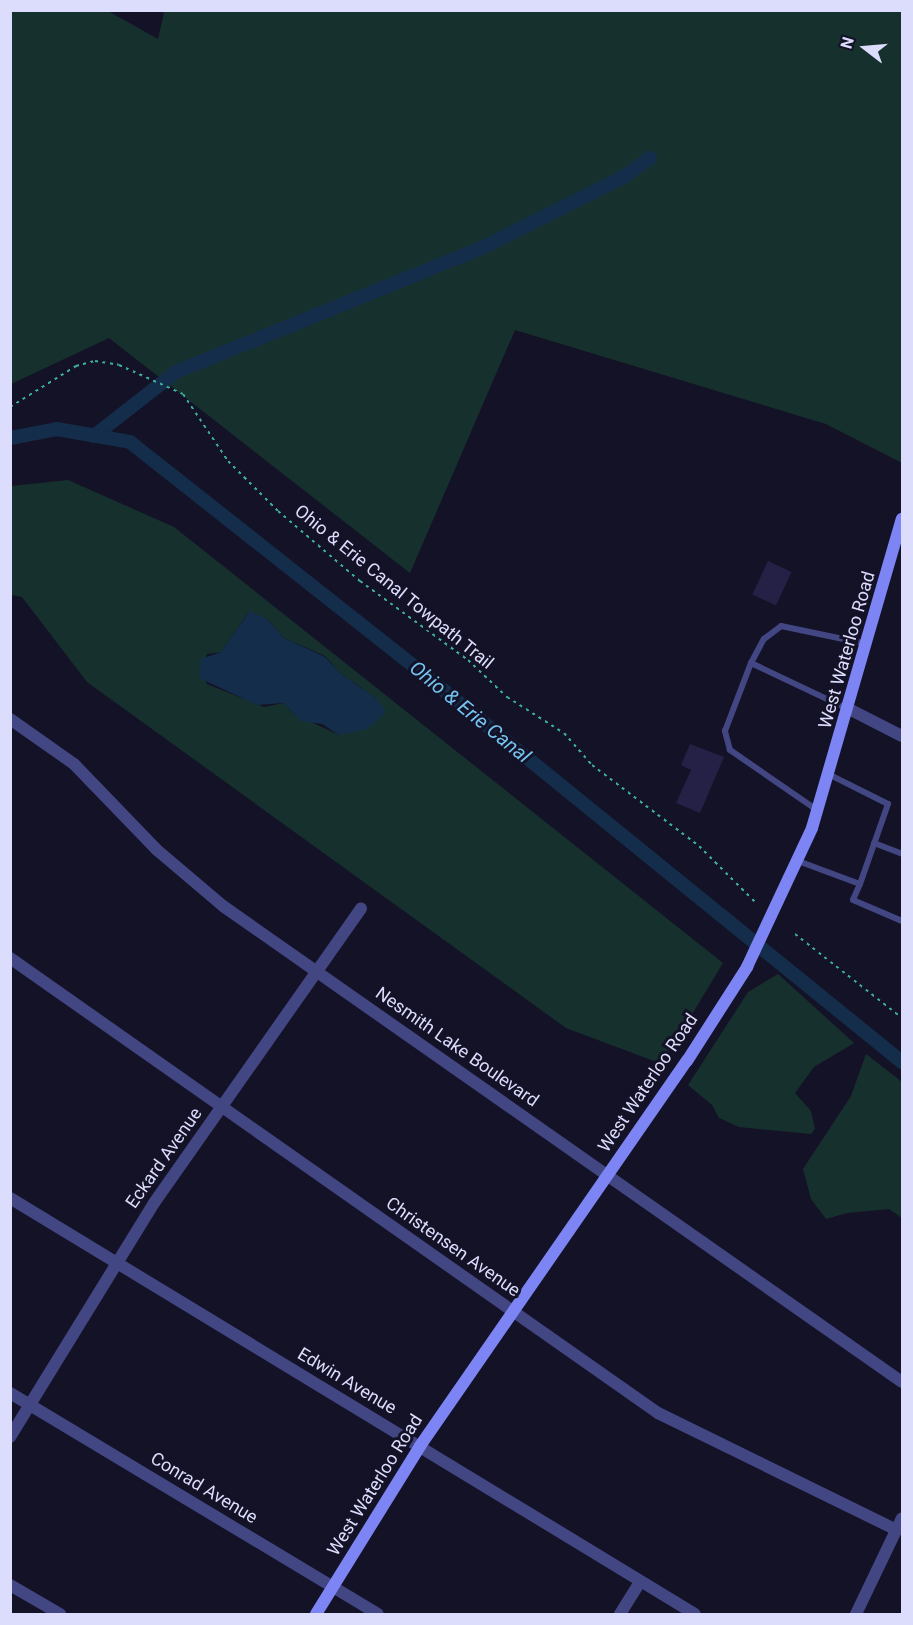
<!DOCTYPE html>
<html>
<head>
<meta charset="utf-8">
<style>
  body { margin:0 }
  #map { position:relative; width:913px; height:1625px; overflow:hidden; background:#141227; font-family:Roboto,sans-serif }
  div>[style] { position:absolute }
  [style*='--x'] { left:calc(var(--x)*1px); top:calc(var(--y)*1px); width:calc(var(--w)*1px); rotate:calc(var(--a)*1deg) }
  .green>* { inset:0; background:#16312d }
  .water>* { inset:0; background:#142d4a }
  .canal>* { height:14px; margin:-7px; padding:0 7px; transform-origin:7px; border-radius:7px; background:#142d4a }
  .building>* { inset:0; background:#242046; transform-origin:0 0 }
  .path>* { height:2px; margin-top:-1px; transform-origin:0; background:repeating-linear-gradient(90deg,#3cb09d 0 3px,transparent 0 7.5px) }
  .service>* { height:6px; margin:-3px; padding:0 3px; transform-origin:3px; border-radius:3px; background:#424682 }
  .minor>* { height:12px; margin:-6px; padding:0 6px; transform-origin:6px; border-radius:6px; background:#424682 }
  .secondary>* { height:12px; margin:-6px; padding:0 6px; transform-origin:6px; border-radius:6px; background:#7c85f3 }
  span { translate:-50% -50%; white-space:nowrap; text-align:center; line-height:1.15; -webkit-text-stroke:6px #141227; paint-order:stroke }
  .street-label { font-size:18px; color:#dcdcfc }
  .water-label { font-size:20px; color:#74c4f2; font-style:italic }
  .frame { position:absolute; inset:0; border:12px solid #dcdcfc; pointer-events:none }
  .north { position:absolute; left:835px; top:18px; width:60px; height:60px; -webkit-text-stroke:4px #141227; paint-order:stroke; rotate:286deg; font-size:16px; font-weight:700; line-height:24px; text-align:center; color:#dcdcfc }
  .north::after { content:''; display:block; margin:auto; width:21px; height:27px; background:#dcdcfc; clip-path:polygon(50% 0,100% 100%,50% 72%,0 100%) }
</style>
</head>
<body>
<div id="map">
  <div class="green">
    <div style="clip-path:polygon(161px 11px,902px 11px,902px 463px,826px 424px,515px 330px,410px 573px,109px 338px,11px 384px,11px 11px,108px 11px,158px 39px,164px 13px)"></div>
    <div style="clip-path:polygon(evenodd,68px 480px,174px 527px,723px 963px,662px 1064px,566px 1028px,87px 682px,22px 597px,11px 595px,11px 486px,68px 480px,249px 612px,268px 620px,284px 638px,325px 656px,341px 674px,376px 698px,339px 735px,294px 714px,284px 703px,264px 707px,207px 684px,201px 673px,207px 654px,221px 652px,249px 612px)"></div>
    <div style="clip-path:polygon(778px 974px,854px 1043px,814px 1067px,795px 1093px,811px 1111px,815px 1129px,811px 1134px,739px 1127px,719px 1118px,712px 1105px,688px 1085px,748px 992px)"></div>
    <div style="clip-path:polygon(866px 1054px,902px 1082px,902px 1218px,889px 1209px,847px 1213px,826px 1219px,811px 1199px,803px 1169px,851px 1096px)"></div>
  </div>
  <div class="water">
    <div style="clip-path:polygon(250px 611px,268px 620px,284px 638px,325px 657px,341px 674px,376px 698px,385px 710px,383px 715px,367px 729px,339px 735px,322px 724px,301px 721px,284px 703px,257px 705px,199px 678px,201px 659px,221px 652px)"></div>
  </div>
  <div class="canal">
    <div style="--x:94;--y:436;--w:104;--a:-38"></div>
    <div style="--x:176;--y:372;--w:335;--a:-22.1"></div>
    <div style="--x:486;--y:246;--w:156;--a:-26.7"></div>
    <div style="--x:625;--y:176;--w:31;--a:-36"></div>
    <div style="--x:10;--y:438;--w:48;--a:-10.8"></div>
    <div style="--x:57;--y:429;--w:74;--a:10.1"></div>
    <div style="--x:130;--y:442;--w:363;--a:38.3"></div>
    <div style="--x:415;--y:667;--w:627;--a:39.05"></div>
  </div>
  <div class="building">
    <div style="left:768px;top:561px;width:26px;height:37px;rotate:25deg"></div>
    <div style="clip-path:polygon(690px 744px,724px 757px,700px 813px,676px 803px,691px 770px,681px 765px)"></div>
  </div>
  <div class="path">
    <div style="--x:10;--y:407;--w:78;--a:-31.8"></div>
    <div style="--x:76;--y:366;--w:20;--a:-15"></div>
    <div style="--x:95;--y:361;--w:24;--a:9"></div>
    <div style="--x:119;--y:365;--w:70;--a:24.4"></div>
    <div style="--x:183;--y:394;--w:81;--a:56.1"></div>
    <div style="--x:228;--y:461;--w:71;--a:45"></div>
    <div style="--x:278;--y:511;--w:108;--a:40.5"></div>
    <div style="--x:360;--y:581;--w:134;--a:36.2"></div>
    <div style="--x:468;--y:660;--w:54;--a:43.5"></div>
    <div style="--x:507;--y:697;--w:67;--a:32.3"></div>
    <div style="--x:564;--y:733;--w:43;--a:48.8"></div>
    <div style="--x:592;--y:765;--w:134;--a:37.1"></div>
    <div style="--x:699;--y:846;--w:81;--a:45"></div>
    <div style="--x:795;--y:934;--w:136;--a:38.1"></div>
  </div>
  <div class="service">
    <div style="--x:751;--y:663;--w:107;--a:25.4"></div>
    <div style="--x:817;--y:810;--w:106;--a:-145.4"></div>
    <div style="--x:730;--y:750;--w:20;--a:-105"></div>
    <div style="--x:725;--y:731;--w:73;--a:-69.1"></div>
    <div style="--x:751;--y:663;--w:27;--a:-62"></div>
    <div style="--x:764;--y:639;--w:21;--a:-37"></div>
    <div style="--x:781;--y:626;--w:88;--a:11.8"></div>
    <div style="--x:874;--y:843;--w:30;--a:21"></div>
    <div style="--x:798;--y:861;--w:66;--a:20.4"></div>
    <div style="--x:860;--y:884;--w:85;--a:-70.7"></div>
    <div style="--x:888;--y:804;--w:65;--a:-153.4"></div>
    <div style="--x:860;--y:884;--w:17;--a:114"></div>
    <div style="--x:853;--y:900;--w:53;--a:23.2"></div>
  </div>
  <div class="minor">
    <div style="--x:849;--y:709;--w:59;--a:27"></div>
    <div style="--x:10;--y:719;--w:78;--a:35.1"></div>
    <div style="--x:74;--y:764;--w:120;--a:46"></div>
    <div style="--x:157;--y:850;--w:87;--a:40.3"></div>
    <div style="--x:223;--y:906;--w:829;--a:35.03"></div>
    <div style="--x:10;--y:958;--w:792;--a:35.08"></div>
    <div style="--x:658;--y:1413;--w:266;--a:26.1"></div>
    <div style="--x:10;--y:1198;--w:801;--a:31.27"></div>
    <div style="--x:10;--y:1393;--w:429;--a:31"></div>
    <div style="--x:10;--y:1437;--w:275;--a:-58.4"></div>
    <div style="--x:154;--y:1203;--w:360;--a:-54.9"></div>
    <div style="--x:10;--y:1585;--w:58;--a:30.1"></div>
    <div style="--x:620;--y:1614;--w:36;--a:-58"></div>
    <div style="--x:856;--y:1614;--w:106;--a:-64.4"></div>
  </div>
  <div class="secondary">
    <div style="--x:316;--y:1614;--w:198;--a:-58.2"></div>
    <div style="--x:420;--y:1446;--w:469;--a:-55.3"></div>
    <div style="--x:687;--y:1061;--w:112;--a:-57.4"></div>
    <div style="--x:747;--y:967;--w:153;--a:-64.9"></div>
    <div style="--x:812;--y:828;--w:322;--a:-73.8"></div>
  </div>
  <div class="street-label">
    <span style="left:394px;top:587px;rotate:39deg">Ohio &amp; Erie Canal Towpath Trail</span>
    <span style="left:847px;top:650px;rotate:-74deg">West Waterloo Road</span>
    <span style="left:457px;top:1047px;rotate:35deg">Nesmith Lake Boulevard</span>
    <span style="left:648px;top:1083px;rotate:-56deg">West Waterloo Road</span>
    <span style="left:164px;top:1158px;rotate:-55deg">Eckard Avenue</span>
    <span style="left:453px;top:1247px;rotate:35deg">Christensen Avenue</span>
    <span style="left:347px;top:1381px;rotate:31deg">Edwin Avenue</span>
    <span style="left:375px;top:1485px;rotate:-58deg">West Waterloo Road</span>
    <span style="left:204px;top:1488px;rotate:31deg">Conrad Avenue</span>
  </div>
  <div class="water-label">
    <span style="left:470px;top:712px;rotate:39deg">Ohio &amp; Erie Canal</span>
  </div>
  <div class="frame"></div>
  <div class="north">N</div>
</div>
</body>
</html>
